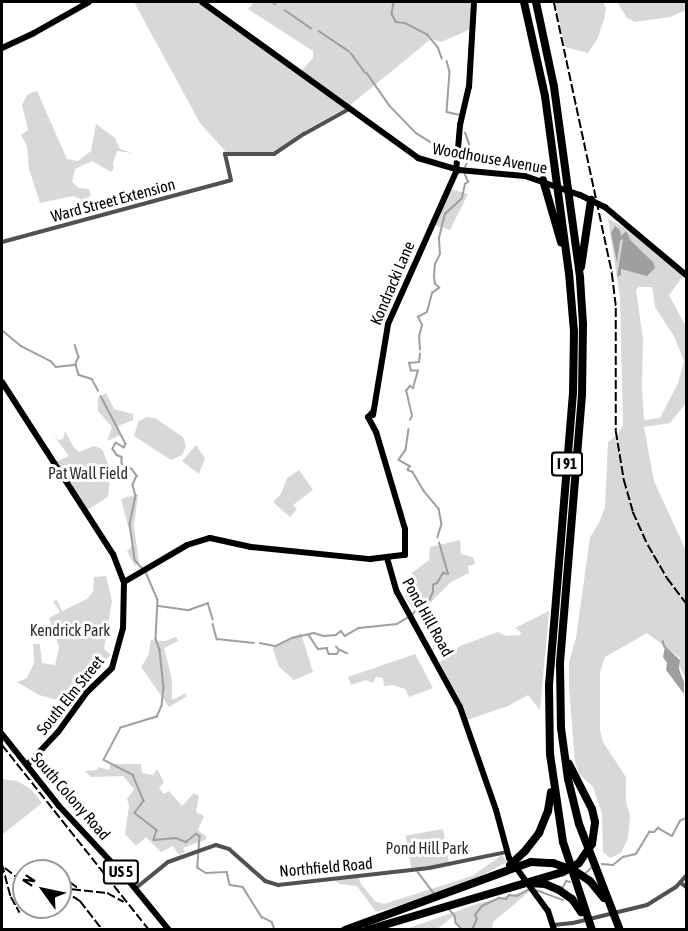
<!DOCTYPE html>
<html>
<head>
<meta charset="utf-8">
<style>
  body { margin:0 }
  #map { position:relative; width:688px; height:931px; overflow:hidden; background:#fff; font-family:"Asap Condensed",sans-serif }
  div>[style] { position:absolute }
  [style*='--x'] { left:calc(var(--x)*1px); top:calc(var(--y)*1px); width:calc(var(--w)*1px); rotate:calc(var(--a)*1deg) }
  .green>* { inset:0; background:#d8d8d8; transform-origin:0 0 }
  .water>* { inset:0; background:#9f9f9f }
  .stream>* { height:1.5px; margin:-0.75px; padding:0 0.75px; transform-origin:0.75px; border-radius:0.75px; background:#9f9f9f }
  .minor>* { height:4px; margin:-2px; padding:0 2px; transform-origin:2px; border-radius:2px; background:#515151 }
  .major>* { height:6px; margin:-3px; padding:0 3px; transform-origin:3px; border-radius:3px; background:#000 }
  .highway>* { height:8px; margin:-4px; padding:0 4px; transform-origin:4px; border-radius:4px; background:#000 }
  .rail>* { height:1.5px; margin-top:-0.75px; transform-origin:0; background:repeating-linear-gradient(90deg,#000 0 9px,transparent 0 12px) }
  span { translate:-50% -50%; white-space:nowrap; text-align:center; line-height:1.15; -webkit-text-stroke:6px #fff; paint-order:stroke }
  .shield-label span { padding:2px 4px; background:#fff; border:2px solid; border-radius:4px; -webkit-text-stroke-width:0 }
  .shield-label { font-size:15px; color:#000; font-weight:700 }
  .street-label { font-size:16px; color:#000 }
  .park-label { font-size:16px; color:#2f2f2f }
  .frame { position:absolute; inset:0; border:3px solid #000; pointer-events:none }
  .north { position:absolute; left:12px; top:859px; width:60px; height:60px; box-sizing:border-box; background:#fff; border:2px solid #999; border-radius:50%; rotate:303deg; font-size:16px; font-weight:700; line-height:24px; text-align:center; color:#000 }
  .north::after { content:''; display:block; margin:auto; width:21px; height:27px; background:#000; clip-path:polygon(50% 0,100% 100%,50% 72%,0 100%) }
</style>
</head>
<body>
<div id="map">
  <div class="green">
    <div style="clip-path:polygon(134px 2px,198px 2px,298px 74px,313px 58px,313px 51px,248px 9px,254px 2px,473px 2px,471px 29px,441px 42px,431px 39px,349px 106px,306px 130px,279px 150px,273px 153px,227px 153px,200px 123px)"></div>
    <div style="clip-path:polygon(555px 2px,603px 2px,606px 8px,604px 19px,598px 38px,588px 53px,565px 47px)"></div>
    <div style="clip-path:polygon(617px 2px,686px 2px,686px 10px,670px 17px,635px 22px,627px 18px)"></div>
    <div style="clip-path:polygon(37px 91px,67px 159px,78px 161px,91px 151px,96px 124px,115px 138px,120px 149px,132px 153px,117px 151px,113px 163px,114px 168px,111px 172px,92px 161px,75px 169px,72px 182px,79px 188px,89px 189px,91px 196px,83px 200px,73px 196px,40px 203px,29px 169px,27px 146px,21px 135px,28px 130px,22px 105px,28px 94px)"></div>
    <div style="clip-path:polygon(451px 189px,468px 194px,450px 230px,434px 225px)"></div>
    <div style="clip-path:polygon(evenodd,608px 219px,624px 227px,684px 275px,669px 295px,686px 327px,686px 403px,670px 423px,644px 427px,654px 481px,686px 551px,686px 679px,680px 667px,680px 658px,647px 633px,605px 657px,600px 672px,600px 730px,603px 742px,626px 777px,626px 802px,630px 816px,628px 838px,621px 853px,610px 858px,603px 852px,602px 814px,593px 787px,579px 774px,575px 762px,569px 688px,569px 662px,576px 638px,590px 537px,599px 523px,605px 507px,608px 442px,618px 434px,623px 425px,620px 297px,608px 219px,639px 287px,652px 287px,655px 307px,675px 338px,684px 362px,678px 383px,660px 418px,644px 420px,642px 386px,643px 339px,636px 290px,639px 287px)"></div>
    <div style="clip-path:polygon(106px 393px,114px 409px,133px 414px,133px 420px,118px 426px,121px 435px,107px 441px,112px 427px,98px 411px,98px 398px)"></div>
    <div style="clip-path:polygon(146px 417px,155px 418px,183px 437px,186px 446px,182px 455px,171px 460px,134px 436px,138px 422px)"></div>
    <div style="clip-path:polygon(65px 431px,73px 446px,79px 452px,94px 446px,102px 449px,111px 471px,108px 497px,87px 510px,55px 462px,69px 456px,52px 433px,58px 440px,63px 439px)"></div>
    <div style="clip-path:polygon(196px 445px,205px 458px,199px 474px,182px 461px)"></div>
    <div style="clip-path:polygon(299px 470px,313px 490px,293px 505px,297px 509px,290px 517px,273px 502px,281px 494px,287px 478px)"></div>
    <div style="clip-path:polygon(138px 494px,134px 526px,139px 563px,135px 566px,127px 551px,132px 546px,131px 537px,121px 499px)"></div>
    <div style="clip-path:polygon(460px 540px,461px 554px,473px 557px,475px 564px,468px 566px,469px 573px,451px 582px,427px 606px,414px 610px,405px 596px,414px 589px,411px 582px,412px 573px,429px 560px,430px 547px)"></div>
    <div style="clip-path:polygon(106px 576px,112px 601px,104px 649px,111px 655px,94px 669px,92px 683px,75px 705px,39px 695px,17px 682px,27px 678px,34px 663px,33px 644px,40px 644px,42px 663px,55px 665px,59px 647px,49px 618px,60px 612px,53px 601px,57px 600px,62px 611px,87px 599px,93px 592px,94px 577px)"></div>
    <div style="clip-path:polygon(549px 611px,540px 710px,528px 695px,508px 706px,467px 720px,440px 662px,460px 646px,498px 632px,506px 636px,520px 635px,521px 632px,515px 628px)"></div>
    <div style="clip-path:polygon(301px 633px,313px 672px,294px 680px,279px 667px,273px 649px,273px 647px)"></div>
    <div style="clip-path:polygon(176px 637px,178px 641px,164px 648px,172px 679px,172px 700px,186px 693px,186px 697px,169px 707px,141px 667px,148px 656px,151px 640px,165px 641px)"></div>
    <div style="clip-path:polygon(415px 654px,433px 688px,409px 697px,405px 689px,393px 685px,384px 686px,383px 678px,376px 677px,373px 683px,366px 680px,351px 685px,348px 677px)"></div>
    <div style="clip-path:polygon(110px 764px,141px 764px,142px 773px,153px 775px,157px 769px,164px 782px,159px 788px,164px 794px,169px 791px,182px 806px,194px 793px,199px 796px,196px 812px,204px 816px,198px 830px,207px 837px,205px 840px,183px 848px,185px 852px,179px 855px,173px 846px,161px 852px,146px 837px,136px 846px,125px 834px,129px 806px,127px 799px,134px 789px,123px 776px,91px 777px,85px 771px,97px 770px,98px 767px,109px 770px)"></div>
    <div style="clip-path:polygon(2px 779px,17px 781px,31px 789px,42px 803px,2px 835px)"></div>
    <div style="left:443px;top:829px;width:34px;height:38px;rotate:80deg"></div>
    <div style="clip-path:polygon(502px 855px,507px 862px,481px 876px,422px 899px,376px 912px,357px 886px,340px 884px,333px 879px,359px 878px,361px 884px,375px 901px,384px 904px,472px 876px)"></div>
    <div style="clip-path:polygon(527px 891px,530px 891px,493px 922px,492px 929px,462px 929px,455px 922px,454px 916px,437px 929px,403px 930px,480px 903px)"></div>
  </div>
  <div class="water">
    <div style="clip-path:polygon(615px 226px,620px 230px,621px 236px,626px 231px,631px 241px,653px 262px,655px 268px,647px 276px,621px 269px,621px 275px,617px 277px,623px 239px,620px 241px,617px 263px,611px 233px)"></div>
    <div style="clip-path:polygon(665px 646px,680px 660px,679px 669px,684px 682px,684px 694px,666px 670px,667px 663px,663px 657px)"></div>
  </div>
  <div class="stream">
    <div style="--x:272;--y:2;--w:4;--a:34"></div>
    <div style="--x:394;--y:2;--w:12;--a:99"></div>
    <div style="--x:392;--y:14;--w:9;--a:63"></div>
    <div style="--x:396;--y:22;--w:9;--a:6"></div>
    <div style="--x:405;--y:23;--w:25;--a:27"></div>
    <div style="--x:427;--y:34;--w:17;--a:50"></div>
    <div style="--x:438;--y:47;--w:12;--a:70"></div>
    <div style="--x:2;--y:5;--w:12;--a:90"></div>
    <div style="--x:285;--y:10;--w:32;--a:35"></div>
    <div style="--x:319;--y:31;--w:36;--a:34"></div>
    <div style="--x:351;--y:53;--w:24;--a:54"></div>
    <div style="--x:447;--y:61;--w:11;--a:75"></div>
    <div style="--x:450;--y:72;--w:40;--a:94.3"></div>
    <div style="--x:447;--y:112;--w:13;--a:13"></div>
    <div style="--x:367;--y:73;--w:40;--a:55.1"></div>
    <div style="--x:390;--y:106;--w:37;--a:46"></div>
    <div style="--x:416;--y:133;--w:31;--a:32"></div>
    <div style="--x:465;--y:167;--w:16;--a:-63"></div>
    <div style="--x:472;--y:153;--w:21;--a:-109"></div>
    <div style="--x:2;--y:330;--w:25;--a:40"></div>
    <div style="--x:21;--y:346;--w:34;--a:27"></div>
    <div style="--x:51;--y:361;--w:8;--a:50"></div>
    <div style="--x:56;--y:367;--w:20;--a:-6"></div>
    <div style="--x:76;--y:365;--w:10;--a:73"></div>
    <div style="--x:79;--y:375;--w:14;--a:17"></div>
    <div style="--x:92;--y:379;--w:13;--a:61"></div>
    <div style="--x:75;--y:345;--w:13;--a:72"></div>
    <div style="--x:79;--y:357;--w:8;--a:113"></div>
    <div style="--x:420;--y:350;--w:13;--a:-94"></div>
    <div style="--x:419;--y:337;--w:12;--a:-76"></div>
    <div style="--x:422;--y:325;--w:9;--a:-117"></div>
    <div style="--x:418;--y:317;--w:10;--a:-29"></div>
    <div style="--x:427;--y:312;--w:20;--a:-75"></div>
    <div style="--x:432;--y:293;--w:9;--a:-36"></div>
    <div style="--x:439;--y:288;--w:6;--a:-135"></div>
    <div style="--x:435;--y:284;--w:7;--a:-98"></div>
    <div style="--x:434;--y:277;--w:13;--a:-86"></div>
    <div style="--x:435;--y:264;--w:11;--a:-63"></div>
    <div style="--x:440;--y:254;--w:16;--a:-94"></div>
    <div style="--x:439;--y:238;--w:25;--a:-76"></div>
    <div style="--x:445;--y:214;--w:23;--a:-43"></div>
    <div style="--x:462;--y:198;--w:14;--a:-78"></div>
    <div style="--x:465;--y:184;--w:4;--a:-34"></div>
    <div style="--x:468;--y:182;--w:8;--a:-113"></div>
    <div style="--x:101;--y:396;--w:54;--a:62.5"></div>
    <div style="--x:126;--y:444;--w:4;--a:117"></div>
    <div style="--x:124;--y:448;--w:9;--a:-148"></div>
    <div style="--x:116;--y:443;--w:7;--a:117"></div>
    <div style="--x:113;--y:449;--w:7;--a:56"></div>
    <div style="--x:117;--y:455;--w:5;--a:22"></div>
    <div style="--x:122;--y:457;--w:7;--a:90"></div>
    <div style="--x:122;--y:464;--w:11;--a:27"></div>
    <div style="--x:132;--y:469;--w:9;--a:54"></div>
    <div style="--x:137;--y:476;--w:10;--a:114"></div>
    <div style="--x:133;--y:485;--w:11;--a:75"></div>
    <div style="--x:136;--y:496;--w:29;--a:102"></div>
    <div style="--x:130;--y:524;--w:36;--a:82"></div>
    <div style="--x:135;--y:560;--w:12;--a:48"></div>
    <div style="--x:410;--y:420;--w:4;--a:-63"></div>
    <div style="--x:412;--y:416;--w:26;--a:-103"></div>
    <div style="--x:406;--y:391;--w:6;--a:-51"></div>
    <div style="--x:410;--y:386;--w:4;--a:34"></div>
    <div style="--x:413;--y:388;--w:18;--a:-74"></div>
    <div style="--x:418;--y:371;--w:7;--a:180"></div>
    <div style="--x:411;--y:371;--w:8;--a:-104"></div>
    <div style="--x:409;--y:363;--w:10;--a:-6"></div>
    <div style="--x:419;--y:362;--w:8;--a:-83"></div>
    <div style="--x:409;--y:429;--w:21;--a:98"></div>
    <div style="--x:406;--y:450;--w:12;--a:125"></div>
    <div style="--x:399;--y:460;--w:13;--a:29"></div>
    <div style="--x:410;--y:466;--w:4;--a:117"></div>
    <div style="--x:408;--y:470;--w:5;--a:22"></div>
    <div style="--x:413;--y:472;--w:22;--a:60"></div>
    <div style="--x:424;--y:491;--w:23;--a:50"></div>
    <div style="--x:439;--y:509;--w:15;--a:79"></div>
    <div style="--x:442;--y:524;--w:14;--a:107"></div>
    <div style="--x:146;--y:572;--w:30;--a:67"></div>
    <div style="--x:158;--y:600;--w:39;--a:93"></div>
    <div style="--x:156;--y:639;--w:12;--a:70"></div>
    <div style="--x:160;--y:650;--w:37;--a:84"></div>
    <div style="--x:164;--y:687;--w:19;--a:96"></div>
    <div style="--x:162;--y:706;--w:12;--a:114"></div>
    <div style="--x:157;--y:717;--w:38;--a:163"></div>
    <div style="--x:121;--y:728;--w:36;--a:118"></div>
    <div style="--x:104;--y:760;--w:33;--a:27"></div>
    <div style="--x:133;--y:775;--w:28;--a:67"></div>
    <div style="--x:144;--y:801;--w:15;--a:127"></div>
    <div style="--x:135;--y:813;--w:28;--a:38"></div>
    <div style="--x:157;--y:830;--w:10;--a:107"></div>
    <div style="--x:154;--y:840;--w:22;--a:-5"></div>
    <div style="--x:176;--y:838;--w:11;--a:22"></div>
    <div style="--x:186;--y:842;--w:13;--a:-39"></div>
    <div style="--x:196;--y:834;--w:4;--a:27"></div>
    <div style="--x:200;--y:836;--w:32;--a:94"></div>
    <div style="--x:198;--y:868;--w:9;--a:32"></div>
    <div style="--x:206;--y:873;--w:21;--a:-3"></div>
    <div style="--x:227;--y:872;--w:13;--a:77"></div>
    <div style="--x:230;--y:885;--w:13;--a:9"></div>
    <div style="--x:243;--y:887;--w:36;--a:58"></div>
    <div style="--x:262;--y:917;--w:11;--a:27"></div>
    <div style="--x:272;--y:922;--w:9;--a:69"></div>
    <div style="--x:159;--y:606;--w:30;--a:8"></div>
    <div style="--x:189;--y:610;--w:20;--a:-20"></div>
    <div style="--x:208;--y:603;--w:17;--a:73"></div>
    <div style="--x:413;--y:614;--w:16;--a:-52"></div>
    <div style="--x:423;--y:601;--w:6;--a:81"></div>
    <div style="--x:424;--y:607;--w:3;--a:-18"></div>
    <div style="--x:427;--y:606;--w:15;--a:-67"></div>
    <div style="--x:433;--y:592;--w:7;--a:-90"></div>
    <div style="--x:433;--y:585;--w:4;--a:-27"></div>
    <div style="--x:437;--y:583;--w:12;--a:-59"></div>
    <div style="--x:443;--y:573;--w:5;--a:11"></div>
    <div style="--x:448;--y:574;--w:32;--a:-106"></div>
    <div style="--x:213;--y:624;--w:16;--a:75"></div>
    <div style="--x:217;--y:639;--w:37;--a:6"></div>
    <div style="--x:309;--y:635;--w:17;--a:57"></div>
    <div style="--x:318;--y:649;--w:9;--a:-6"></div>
    <div style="--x:327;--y:648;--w:6;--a:72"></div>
    <div style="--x:329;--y:654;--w:8;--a:0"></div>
    <div style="--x:337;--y:654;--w:4;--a:-63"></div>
    <div style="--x:339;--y:650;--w:4;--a:-135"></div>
    <div style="--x:663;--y:641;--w:6;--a:72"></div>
    <div style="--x:260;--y:643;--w:16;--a:11"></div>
    <div style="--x:276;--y:646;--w:18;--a:-27"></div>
    <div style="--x:292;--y:638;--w:23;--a:-13"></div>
    <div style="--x:314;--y:633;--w:10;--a:17"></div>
    <div style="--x:324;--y:636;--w:12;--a:-5"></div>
    <div style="--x:336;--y:635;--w:6;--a:-39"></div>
    <div style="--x:341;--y:631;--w:6;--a:51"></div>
    <div style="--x:345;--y:636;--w:16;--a:-30"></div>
    <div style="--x:359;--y:628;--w:38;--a:-6"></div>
    <div style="--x:397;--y:624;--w:14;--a:-30"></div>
    <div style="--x:340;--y:650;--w:8;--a:23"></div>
    <div style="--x:602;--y:864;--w:11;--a:5"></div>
    <div style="--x:613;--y:865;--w:13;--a:-39"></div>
    <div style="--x:623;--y:857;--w:13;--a:-13"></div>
    <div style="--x:636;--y:854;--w:26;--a:-59"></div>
    <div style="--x:649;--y:832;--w:5;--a:0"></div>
    <div style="--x:654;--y:832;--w:6;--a:-45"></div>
    <div style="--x:658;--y:828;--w:16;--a:30"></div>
    <div style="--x:672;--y:836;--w:17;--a:-62"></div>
    <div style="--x:680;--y:821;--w:7;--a:-27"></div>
    <div style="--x:418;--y:872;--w:26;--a:53"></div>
    <div style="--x:585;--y:874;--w:8;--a:-45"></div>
    <div style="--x:562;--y:889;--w:9;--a:-63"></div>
    <div style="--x:566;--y:881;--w:4;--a:14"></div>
    <div style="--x:536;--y:890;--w:29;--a:20"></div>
    <div style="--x:450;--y:910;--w:8;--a:50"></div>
    <div style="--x:455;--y:916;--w:7;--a:82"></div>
    <div style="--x:456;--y:923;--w:10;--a:45"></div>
    <div style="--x:472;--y:930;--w:12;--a:-66"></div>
    <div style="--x:477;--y:919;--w:4;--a:-117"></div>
    <div style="--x:475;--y:915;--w:11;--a:-52"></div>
    <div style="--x:482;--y:906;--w:19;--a:-25"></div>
    <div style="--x:499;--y:898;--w:7;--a:8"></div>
    <div style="--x:506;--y:899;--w:5;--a:-53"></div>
    <div style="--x:509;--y:895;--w:8;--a:7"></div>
    <div style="--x:517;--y:896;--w:13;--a:-29"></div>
  </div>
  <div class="minor">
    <div style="--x:2;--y:242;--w:237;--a:-15.1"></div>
    <div style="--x:231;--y:180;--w:27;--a:-103"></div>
    <div style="--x:225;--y:154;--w:49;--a:0"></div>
    <div style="--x:274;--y:154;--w:36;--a:-34"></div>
    <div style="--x:304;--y:134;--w:51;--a:-29.1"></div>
    <div style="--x:681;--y:883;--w:6;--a:39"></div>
    <div style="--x:136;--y:888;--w:41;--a:-39.1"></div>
    <div style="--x:168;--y:862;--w:51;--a:-19.5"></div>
    <div style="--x:216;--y:845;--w:14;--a:17"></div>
    <div style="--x:229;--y:849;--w:48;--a:41.6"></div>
    <div style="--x:265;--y:881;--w:14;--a:17"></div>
    <div style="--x:278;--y:885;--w:152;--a:-6.4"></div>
    <div style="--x:429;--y:868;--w:80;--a:-11.6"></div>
    <div style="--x:553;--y:925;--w:20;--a:-6"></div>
    <div style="--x:573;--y:923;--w:76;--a:-13.7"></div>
    <div style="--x:647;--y:905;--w:34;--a:-32"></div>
    <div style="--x:676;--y:887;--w:15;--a:-48"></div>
  </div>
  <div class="major">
    <div style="--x:202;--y:2;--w:266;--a:35.8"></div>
    <div style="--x:418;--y:158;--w:43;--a:16.3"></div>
    <div style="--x:459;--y:170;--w:66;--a:5.2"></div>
    <div style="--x:525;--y:176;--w:58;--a:19.1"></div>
    <div style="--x:580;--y:195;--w:28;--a:26"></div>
    <div style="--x:605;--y:207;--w:106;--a:40"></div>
    <div style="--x:2;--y:48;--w:35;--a:-25"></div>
    <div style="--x:34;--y:33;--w:63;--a:-29.4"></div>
    <div style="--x:2;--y:382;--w:205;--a:57.2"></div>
    <div style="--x:113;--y:554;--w:30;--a:69"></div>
    <div style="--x:124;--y:582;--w:46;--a:91.2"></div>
    <div style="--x:123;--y:628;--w:41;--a:105.4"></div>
    <div style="--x:112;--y:668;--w:35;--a:136"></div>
    <div style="--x:87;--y:692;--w:49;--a:125.9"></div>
    <div style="--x:58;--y:732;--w:45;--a:133.2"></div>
    <div style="--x:373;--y:415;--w:92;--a:-80.6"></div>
    <div style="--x:388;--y:324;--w:167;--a:-65.9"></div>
    <div style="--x:456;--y:172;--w:47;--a:-85.1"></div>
    <div style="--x:460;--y:125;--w:39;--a:-77"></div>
    <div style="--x:469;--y:87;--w:85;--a:-86.6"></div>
    <div style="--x:387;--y:558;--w:35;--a:74"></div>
    <div style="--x:397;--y:592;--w:131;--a:61.3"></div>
    <div style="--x:460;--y:707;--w:109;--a:70.7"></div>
    <div style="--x:496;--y:810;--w:50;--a:74.8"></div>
    <div style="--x:509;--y:858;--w:66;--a:53.7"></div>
    <div style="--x:548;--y:911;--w:20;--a:72"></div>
    <div style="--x:124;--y:582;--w:73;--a:-30.4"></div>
    <div style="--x:187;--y:545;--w:24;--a:-17"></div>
    <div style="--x:210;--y:538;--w:42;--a:12.4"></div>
    <div style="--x:251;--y:547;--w:120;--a:5.8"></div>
    <div style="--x:370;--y:559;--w:35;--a:-7"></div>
    <div style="--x:405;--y:555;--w:26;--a:-90"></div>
    <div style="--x:405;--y:529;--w:101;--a:-106.6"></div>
    <div style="--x:376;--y:432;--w:17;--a:-118"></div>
    <div style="--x:368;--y:417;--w:7;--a:-45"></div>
    <div style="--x:2;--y:734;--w:92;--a:51.6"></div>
    <div style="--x:59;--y:806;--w:103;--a:47"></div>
    <div style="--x:129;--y:881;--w:63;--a:50.8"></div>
  </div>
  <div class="highway">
    <div style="--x:524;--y:2;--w:96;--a:77.4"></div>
    <div style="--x:545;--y:96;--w:179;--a:82.3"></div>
    <div style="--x:569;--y:273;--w:58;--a:85.1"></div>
    <div style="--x:574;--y:331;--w:62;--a:90.9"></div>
    <div style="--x:573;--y:393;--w:293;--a:94.7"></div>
    <div style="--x:549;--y:685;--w:69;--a:89.2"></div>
    <div style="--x:550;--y:754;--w:89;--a:81.6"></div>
    <div style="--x:563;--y:842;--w:93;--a:71.8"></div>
    <div style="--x:536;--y:2;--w:87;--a:78"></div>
    <div style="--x:554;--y:87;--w:193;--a:82.2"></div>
    <div style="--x:580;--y:278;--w:46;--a:86.3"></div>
    <div style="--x:583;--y:324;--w:71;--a:90.8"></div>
    <div style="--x:582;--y:395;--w:271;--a:94.7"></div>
    <div style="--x:560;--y:665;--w:63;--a:89.1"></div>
    <div style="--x:561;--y:728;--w:51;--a:82.2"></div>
    <div style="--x:568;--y:779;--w:46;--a:76.3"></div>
    <div style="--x:579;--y:824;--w:114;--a:68.9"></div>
    <div style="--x:543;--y:180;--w:65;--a:73.8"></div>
    <div style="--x:581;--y:267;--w:68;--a:-81.5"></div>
    <div style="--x:510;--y:865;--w:21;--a:-43"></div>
    <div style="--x:525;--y:851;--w:23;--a:-52"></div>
    <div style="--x:539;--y:833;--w:24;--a:-68"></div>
    <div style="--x:548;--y:811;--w:19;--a:-81"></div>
    <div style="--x:529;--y:883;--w:16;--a:4"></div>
    <div style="--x:545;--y:884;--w:15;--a:23"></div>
    <div style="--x:559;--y:890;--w:16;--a:35"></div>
    <div style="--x:572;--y:899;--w:16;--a:55"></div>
    <div style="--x:345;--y:930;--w:198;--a:-20.1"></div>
    <div style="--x:531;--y:862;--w:22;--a:3"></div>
    <div style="--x:553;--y:863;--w:23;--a:20"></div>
    <div style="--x:575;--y:871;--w:18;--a:34"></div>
    <div style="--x:590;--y:881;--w:22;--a:51"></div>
    <div style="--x:367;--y:930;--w:204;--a:-16.5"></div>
    <div style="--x:563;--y:872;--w:18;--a:-29"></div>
    <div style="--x:579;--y:863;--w:23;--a:-56"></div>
    <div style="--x:592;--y:844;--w:22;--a:-82"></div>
    <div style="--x:595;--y:822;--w:13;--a:-103"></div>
    <div style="--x:592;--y:809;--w:51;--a:-117.1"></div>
  </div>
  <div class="rail">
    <div style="--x:554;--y:2;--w:277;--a:77.9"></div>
    <div style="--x:612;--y:273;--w:35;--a:83"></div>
    <div style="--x:616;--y:308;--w:123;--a:90"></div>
    <div style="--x:616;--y:431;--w:50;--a:80.7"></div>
    <div style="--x:624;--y:480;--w:33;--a:74"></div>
    <div style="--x:633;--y:512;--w:36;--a:66"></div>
    <div style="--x:648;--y:545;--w:38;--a:60"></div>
    <div style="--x:667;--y:578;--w:31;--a:53"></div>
    <div style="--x:2;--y:745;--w:236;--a:51.5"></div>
    <div style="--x:2;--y:864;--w:34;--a:75"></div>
    <div style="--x:11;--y:897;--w:18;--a:61"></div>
    <div style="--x:5;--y:868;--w:24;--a:38"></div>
    <div style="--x:60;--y:875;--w:24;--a:36"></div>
    <div style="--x:60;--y:888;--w:47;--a:6.1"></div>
    <div style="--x:107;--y:893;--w:19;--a:28"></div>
    <div style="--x:63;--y:890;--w:20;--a:33"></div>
    <div style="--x:80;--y:901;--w:37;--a:52"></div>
  </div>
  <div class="shield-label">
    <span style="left:567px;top:464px">I 91</span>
    <span style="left:121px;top:872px">US 5</span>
  </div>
  <div class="street-label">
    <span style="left:490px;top:158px;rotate:10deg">Woodhouse Avenue</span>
    <span style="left:113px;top:200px;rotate:-15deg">Ward Street Extension</span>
    <span style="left:392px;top:283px;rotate:-67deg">Kondracki Lane</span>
    <span style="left:428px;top:617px;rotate:61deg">Pond Hill Road</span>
    <span style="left:70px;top:695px;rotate:-51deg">South Elm Street</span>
    <span style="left:71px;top:796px;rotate:49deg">South Colony Road</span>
    <span style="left:326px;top:867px;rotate:-5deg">Northfield Road</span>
  </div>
  <div class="park-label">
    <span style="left:88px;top:473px">Pat Wall Field</span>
    <span style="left:70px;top:630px">Kendrick Park</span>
    <span style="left:427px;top:848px">Pond Hill Park</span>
  </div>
  <div class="frame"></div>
  <div class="north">N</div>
</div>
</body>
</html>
